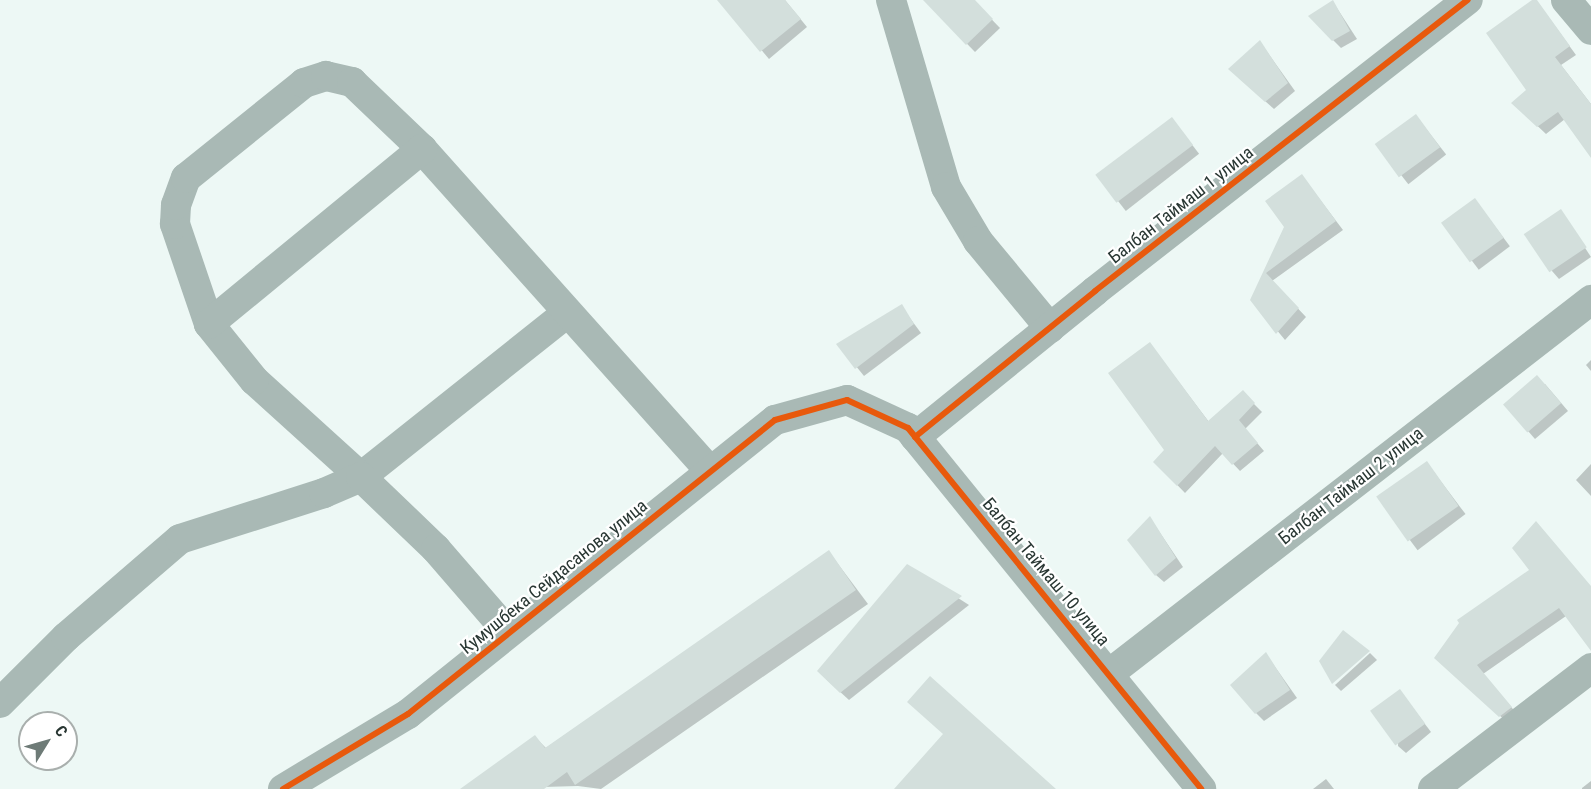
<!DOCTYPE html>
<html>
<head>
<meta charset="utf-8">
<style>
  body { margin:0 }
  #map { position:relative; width:1591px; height:789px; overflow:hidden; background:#edf8f5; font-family:"Roboto Condensed",sans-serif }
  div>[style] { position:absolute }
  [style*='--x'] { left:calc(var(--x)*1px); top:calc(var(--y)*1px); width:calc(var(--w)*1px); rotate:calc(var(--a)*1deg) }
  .shadow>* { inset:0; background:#0003; transform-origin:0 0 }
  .building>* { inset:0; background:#d3dfdc; transform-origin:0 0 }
  .minor>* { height:30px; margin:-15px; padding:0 15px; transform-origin:15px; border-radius:15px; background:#a9b9b5 }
  .cycleway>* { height:6px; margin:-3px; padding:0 3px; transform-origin:3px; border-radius:3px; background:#e8590c }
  span { translate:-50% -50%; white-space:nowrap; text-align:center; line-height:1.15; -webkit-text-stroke:4.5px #fff; paint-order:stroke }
  .street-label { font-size:18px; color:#293733 }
  .north { position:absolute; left:18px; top:711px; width:60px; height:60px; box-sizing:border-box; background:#fff; border:2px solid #a9afad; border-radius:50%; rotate:53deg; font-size:16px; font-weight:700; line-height:24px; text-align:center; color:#293733 }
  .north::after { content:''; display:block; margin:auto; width:21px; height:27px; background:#6e7b77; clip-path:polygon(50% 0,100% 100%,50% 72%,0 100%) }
</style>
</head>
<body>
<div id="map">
  <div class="shadow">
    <div style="clip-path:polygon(719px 0,785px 0,807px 27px,769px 59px)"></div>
    <div style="clip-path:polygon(946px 0,973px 0,1000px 28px,975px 52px,935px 11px)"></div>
    <div style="clip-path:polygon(1536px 0,1576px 55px,1561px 65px,1591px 104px,1591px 155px,1565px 119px,1546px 134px,1513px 103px,1528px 90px)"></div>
    <div style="clip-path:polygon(1333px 2px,1357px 39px,1341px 48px,1333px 40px)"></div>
    <div style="clip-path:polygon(1260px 42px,1295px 91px,1274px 109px,1238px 77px)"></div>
    <div style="left:1416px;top:116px;width:49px;height:48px;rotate:52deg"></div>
    <div style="left:1172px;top:119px;width:44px;height:93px;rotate:52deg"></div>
    <div style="clip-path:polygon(1302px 176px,1343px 230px,1272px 281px,1306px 317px,1285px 340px,1252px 300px,1285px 226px)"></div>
    <div style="left:1475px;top:200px;width:58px;height:39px;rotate:53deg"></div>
    <div style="clip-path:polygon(1561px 211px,1591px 257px,1559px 279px,1552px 271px)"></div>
    <div style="clip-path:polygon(901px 306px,921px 333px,864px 376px,838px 344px)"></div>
    <div style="clip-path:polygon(1150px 344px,1209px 422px,1243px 393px,1262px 412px,1245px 429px,1264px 451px,1240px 471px,1223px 453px,1185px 493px,1155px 462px,1166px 450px)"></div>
    <div style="clip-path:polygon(1591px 360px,1591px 371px,1586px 365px)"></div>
    <div style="clip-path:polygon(1545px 384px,1568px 411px,1535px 439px,1505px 405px)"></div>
    <div style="left:1427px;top:463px;width:64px;height:60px;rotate:53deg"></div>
    <div style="clip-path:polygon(1591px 464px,1591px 496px,1576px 480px)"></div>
    <div style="clip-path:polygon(1150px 518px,1183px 567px,1164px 582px,1156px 575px)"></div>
    <div style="clip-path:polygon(829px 552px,868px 604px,601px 789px,578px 786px,479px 789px,535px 737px,546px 748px)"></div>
    <div style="clip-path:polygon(908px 566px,969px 605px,849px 700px,826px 679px)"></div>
    <div style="clip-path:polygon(1531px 570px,1591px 587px,1591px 646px,1566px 616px,1483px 674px,1518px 715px,1508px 723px,1443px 665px)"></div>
    <div style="clip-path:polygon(1370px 653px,1377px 660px,1341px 691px,1335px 685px)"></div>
    <div style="clip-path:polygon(1266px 654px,1297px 698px,1264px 721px,1256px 713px)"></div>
    <div style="clip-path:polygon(1400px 691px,1431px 732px,1406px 753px,1398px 746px)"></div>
    <div style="clip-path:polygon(1326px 779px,1334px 789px,1313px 789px)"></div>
    <div style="clip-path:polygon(1591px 781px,1591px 789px,1582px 789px,1582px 788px)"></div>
  </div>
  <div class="building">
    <div style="clip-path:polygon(717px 0,785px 0,801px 19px,760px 52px)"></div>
    <div style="clip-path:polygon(923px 0,975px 0,993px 19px,966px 45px)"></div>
    <div style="clip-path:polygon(1333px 0,1350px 31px,1332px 41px,1308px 16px)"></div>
    <div style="clip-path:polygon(1532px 0,1537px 0,1570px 46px,1555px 57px,1591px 104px,1591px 158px,1558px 112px,1537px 127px,1511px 103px,1526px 90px,1486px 33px)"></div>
    <div style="clip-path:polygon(1260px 40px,1288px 83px,1265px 102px,1228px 69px)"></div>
    <div style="left:1416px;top:114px;width:41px;height:51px;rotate:54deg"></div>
    <div style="left:1172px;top:117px;width:35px;height:96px;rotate:53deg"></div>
    <div style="clip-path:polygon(1302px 174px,1336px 221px,1266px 273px,1299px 308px,1276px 334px,1250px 300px,1284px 227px,1265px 201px)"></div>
    <div style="left:1475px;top:198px;width:49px;height:42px;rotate:54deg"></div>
    <div style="left:1561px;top:209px;width:46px;height:45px;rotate:56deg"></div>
    <div style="clip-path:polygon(902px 304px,914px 324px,855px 369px,836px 344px)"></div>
    <div style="clip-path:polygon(1150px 342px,1208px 421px,1243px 390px,1255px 403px,1239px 420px,1258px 443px,1232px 465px,1215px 446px,1177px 486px,1153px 462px,1164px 450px,1108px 373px)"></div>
    <div style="left:1537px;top:375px;width:37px;height:45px;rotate:49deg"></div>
    <div style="left:1427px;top:461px;width:55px;height:62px;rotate:55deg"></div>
    <div style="clip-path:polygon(1150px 516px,1176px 558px,1155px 576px,1127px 540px)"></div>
    <div style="clip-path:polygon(1536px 521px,1591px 586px,1591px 651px,1559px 608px,1477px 665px,1512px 707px,1499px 717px,1434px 658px,1459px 623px,1457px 620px,1529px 570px,1512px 548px)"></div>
    <div style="clip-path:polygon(829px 550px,856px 590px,575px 785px,567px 772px,544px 789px,460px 789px,535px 735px,545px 748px)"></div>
    <div style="clip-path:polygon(907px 564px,962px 596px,840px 693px,817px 671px)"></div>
    <div style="clip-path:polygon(1343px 630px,1370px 651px,1332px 684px,1319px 661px)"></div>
    <div style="clip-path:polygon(1266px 652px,1290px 690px,1255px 714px,1230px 685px)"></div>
    <div style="clip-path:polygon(930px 676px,1056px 789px,894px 789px,943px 734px,907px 702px)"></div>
    <div style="left:1400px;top:689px;width:43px;height:37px;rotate:54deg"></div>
  </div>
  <div class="minor">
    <div style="--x:891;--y:0;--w:195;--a:73.6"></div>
    <div style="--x:946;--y:187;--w:63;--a:59.3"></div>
    <div style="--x:978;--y:241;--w:113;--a:50.4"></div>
    <div style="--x:1566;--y:0;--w:39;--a:50"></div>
    <div style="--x:567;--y:313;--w:263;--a:141.5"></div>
    <div style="--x:361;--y:477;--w:144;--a:-137.8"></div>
    <div style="--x:254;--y:380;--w:72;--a:-128.8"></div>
    <div style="--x:209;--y:324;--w:106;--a:-108.8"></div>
    <div style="--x:175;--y:224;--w:19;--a:-87"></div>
    <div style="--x:176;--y:205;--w:29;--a:-70"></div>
    <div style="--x:186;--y:178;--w:151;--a:-38.8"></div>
    <div style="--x:304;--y:83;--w:23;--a:-18"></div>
    <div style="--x:326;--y:76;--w:27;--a:13"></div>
    <div style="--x:352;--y:82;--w:97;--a:43.7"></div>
    <div style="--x:422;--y:149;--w:432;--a:48.2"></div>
    <div style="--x:209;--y:324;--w:276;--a:-39.4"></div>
    <div style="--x:915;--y:437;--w:232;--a:-39"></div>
    <div style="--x:1095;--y:291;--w:473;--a:-38"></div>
    <div style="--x:1110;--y:673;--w:609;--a:-37.79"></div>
    <div style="--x:0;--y:703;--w:93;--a:-45"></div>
    <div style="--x:66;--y:637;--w:150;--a:-40.7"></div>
    <div style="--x:180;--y:539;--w:151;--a:-17.7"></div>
    <div style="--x:324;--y:493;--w:40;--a:-23.4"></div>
    <div style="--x:361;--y:477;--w:104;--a:43.8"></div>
    <div style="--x:436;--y:549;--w:110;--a:49.1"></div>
    <div style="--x:283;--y:789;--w:146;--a:-31"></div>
    <div style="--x:408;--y:714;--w:470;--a:-38.7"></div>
    <div style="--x:775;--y:420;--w:75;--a:-15.5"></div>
    <div style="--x:847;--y:400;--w:67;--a:24.7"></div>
    <div style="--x:908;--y:428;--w:465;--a:50.9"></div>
    <div style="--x:1433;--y:789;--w:199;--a:-37.4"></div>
  </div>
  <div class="cycleway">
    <div style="--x:915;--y:437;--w:232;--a:-39"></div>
    <div style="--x:1095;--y:291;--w:473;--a:-38"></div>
    <div style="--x:283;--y:789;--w:146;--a:-31"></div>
    <div style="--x:408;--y:714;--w:470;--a:-38.7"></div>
    <div style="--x:775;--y:420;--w:75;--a:-15.5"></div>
    <div style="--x:847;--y:400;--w:67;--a:24.7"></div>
    <div style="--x:908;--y:428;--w:465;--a:50.9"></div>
  </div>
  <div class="street-label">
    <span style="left:1181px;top:205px;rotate:-38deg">Балбан Таймаш 1 улица</span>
    <span style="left:1351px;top:486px;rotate:-38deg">Балбан Таймаш 2 улица</span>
    <span style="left:1046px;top:572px;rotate:50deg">Балбан Таймаш 10 улица</span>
    <span style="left:554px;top:577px;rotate:-39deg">Кумушбека Сейдасанова улица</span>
  </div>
  <div class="north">С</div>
</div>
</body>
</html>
